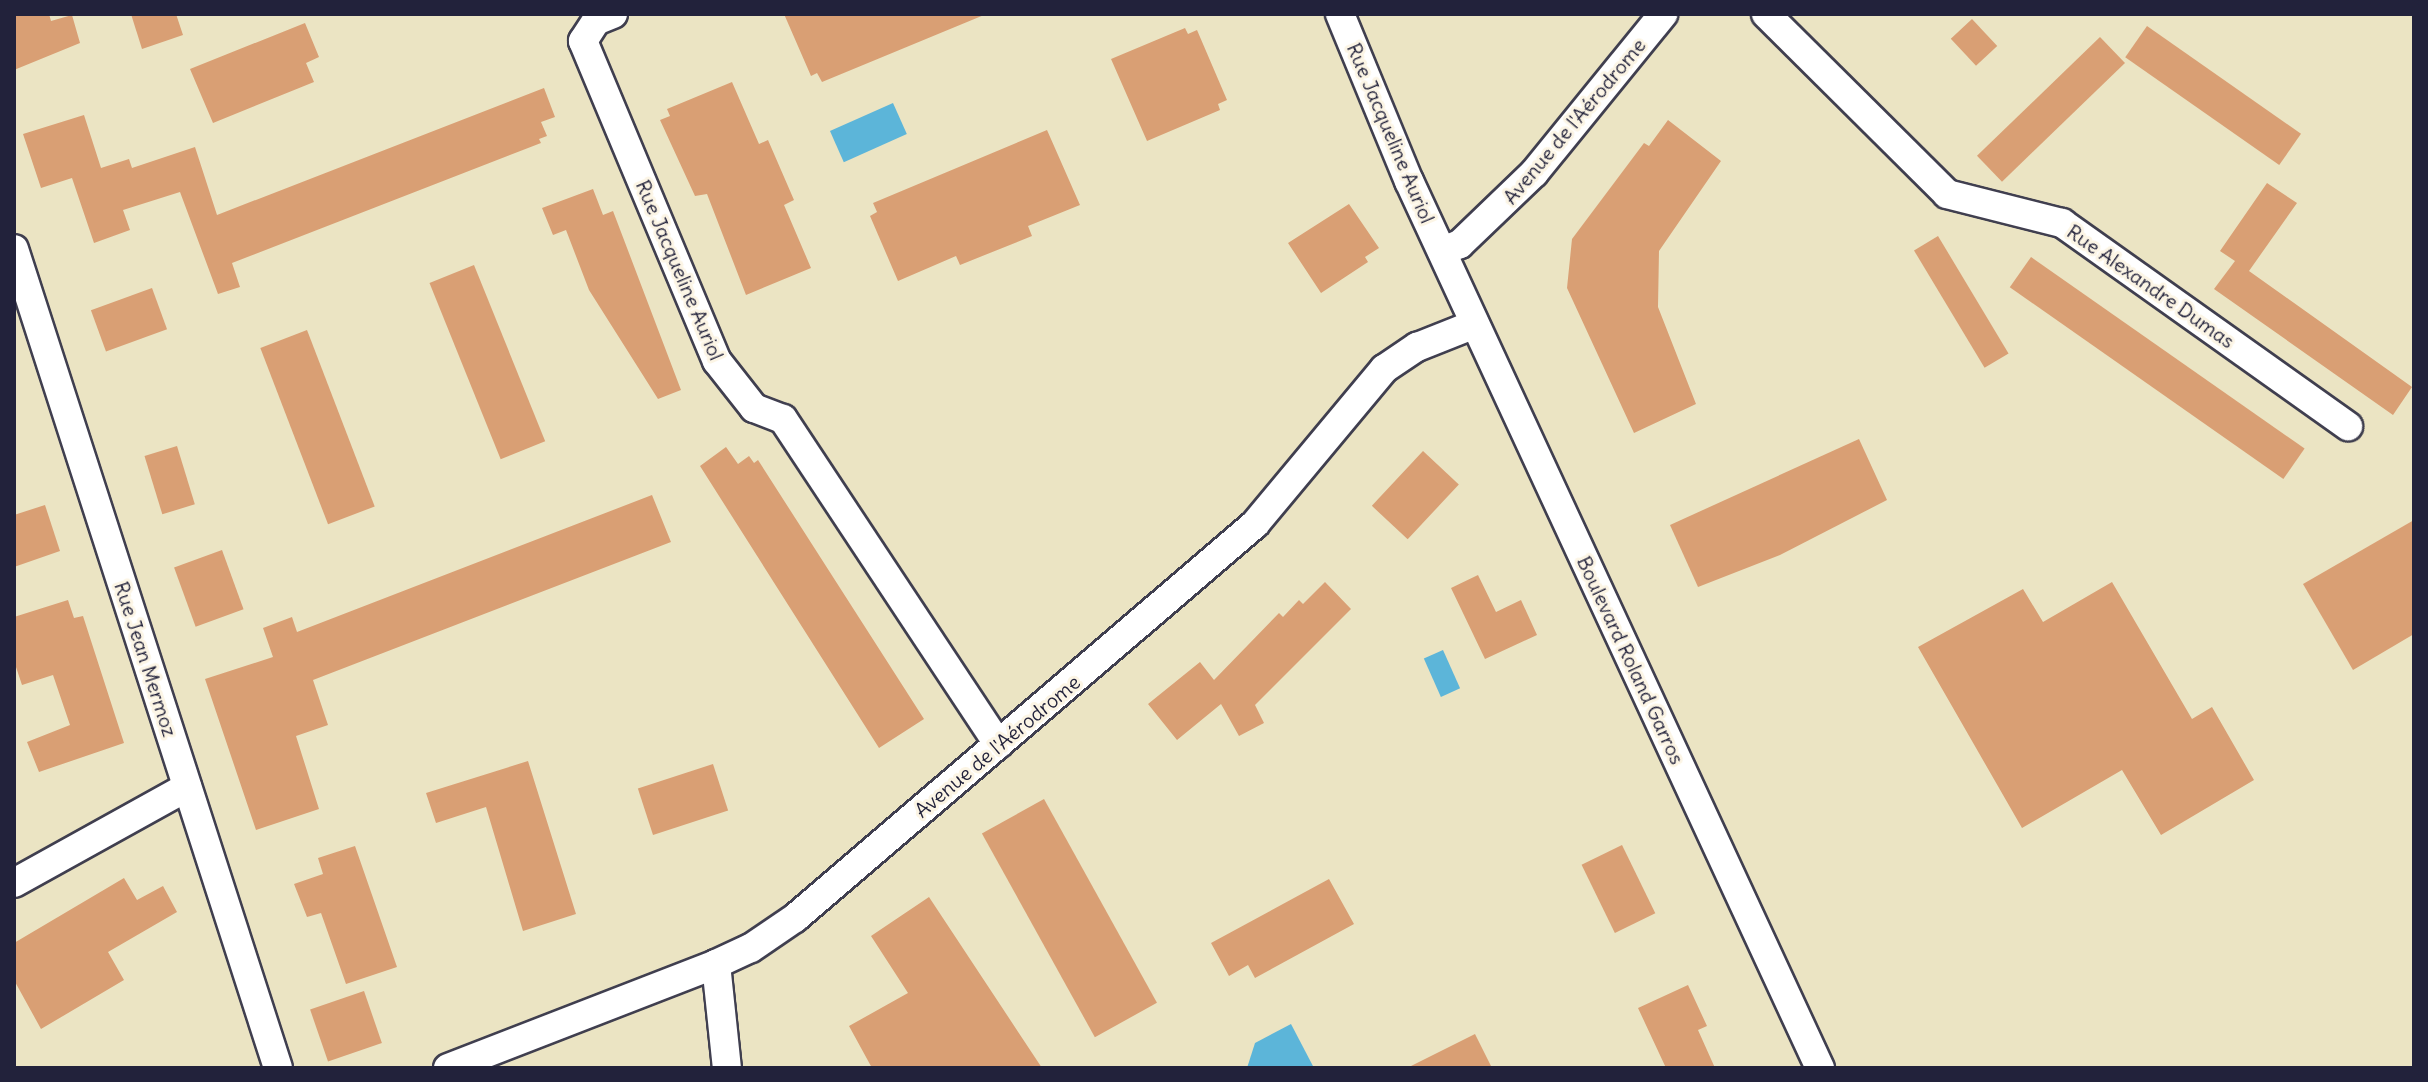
<!DOCTYPE html>
<html>
<head>
<meta charset="utf-8">
<style>
  body { margin:0 }
  #map { position:relative; width:2428px; height:1082px; overflow:hidden; background:#ebe4c3; font-family:Delius,sans-serif }
  div>[style] { position:absolute }
  [style*='--x'] { left:calc(var(--x)*1px); top:calc(var(--y)*1px); width:calc(var(--w)*1px); rotate:calc(var(--a)*1deg) }
  .water>* { inset:0; background:#5cb5d9; transform-origin:0 0 }
  .building>* { inset:0; background:#d99f74; transform-origin:0 0 }
  .roads { filter:drop-shadow(2px 0 #403f4f) drop-shadow(-2px 0 #403f4f) drop-shadow(0 2px #403f4f) drop-shadow(0 -2px #403f4f) }
  .minor>* { height:28px; margin:-14px; padding:0 14px; transform-origin:14px; border-radius:14px; background:#fff }
  span { translate:-50% -50%; white-space:nowrap; text-align:center; line-height:1.15; -webkit-text-stroke:6px #fcf5e5; paint-order:stroke }
  .street-label { font-size:20px; color:#22223b }
  .frame { position:absolute; inset:0; border:16px solid #22223b; pointer-events:none }
</style>
</head>
<body>
<div id="map">
  <div class="water">
    <div style="left:893px;top:103px;width:34px;height:69px;rotate:66deg"></div>
    <div style="left:1443px;top:650px;width:42px;height:21px;rotate:66deg"></div>
    <div style="clip-path:polygon(1291px 1024px,1314px 1068px,1247px 1068px,1255px 1043px)"></div>
  </div>
  <div class="building">
    <div style="clip-path:polygon(14px 14px,49px 14px,51px 21px,72px 15px,80px 43px,14px 70px)"></div>
    <div style="clip-path:polygon(131px 14px,176px 14px,183px 35px,142px 49px)"></div>
    <div style="clip-path:polygon(784px 14px,983px 14px,984px 15px,822px 82px,817px 73px,811px 76px)"></div>
    <div style="left:1972px;top:19px;width:37px;height:29px;rotate:47deg"></div>
    <div style="clip-path:polygon(305px 23px,319px 57px,306px 63px,314px 82px,213px 123px,190px 69px)"></div>
    <div style="left:2147px;top:26px;width:188px;height:38px;rotate:35deg"></div>
    <div style="clip-path:polygon(1185px 28px,1188px 34px,1197px 30px,1227px 100px,1218px 104px,1220px 110px,1147px 141px,1111px 59px)"></div>
    <div style="left:2100px;top:37px;width:36px;height:171px;rotate:46deg"></div>
    <div style="clip-path:polygon(732px 82px,759px 144px,768px 140px,794px 200px,784px 205px,811px 268px,746px 295px,707px 194px,695px 196px,660px 120px,670px 116px,667px 109px)"></div>
    <div style="clip-path:polygon(544px 88px,555px 117px,541px 122px,547px 136px,539px 139px,541px 143px,232px 263px,240px 287px,218px 294px,180px 192px,123px 210px,130px 230px,94px 243px,72px 178px,41px 188px,23px 134px,84px 115px,101px 168px,129px 159px,132px 168px,195px 147px,217px 215px)"></div>
    <div style="clip-path:polygon(1668px 120px,1721px 161px,1659px 251px,1658px 307px,1696px 404px,1634px 433px,1567px 288px,1572px 239px,1644px 143px,1649px 146px)"></div>
    <div style="clip-path:polygon(1047px 130px,1080px 205px,1028px 226px,1032px 236px,960px 265px,956px 256px,898px 281px,870px 216px,877px 212px,873px 203px)"></div>
    <div style="clip-path:polygon(2267px 183px,2297px 203px,2249px 271px,2412px 387px,2393px 415px,2214px 289px,2235px 261px,2220px 251px)"></div>
    <div style="clip-path:polygon(593px 189px,603px 215px,613px 211px,681px 390px,658px 399px,589px 290px,566px 230px,553px 235px,542px 208px)"></div>
    <div style="clip-path:polygon(1349px 204px,1379px 248px,1365px 257px,1368px 262px,1321px 293px,1288px 243px)"></div>
    <div style="left:1938px;top:236px;width:137px;height:28px;rotate:59deg"></div>
    <div style="left:2031px;top:257px;width:334px;height:37px;rotate:35deg"></div>
    <div style="left:474px;top:265px;width:190px;height:48px;rotate:68deg"></div>
    <div style="left:152px;top:288px;width:44px;height:65px;rotate:70deg"></div>
    <div style="left:307px;top:330px;width:189px;height:50px;rotate:69deg"></div>
    <div style="clip-path:polygon(1859px 439px,1887px 500px,1780px 555px,1698px 587px,1670px 525px)"></div>
    <div style="left:177px;top:446px;width:61px;height:34px;rotate:73deg"></div>
    <div style="clip-path:polygon(726px 447px,738px 464px,749px 456px,754px 463px,758px 460px,924px 719px,879px 748px,700px 466px)"></div>
    <div style="left:1423px;top:451px;width:49px;height:75px;rotate:43deg"></div>
    <div style="clip-path:polygon(652px 495px,671px 542px,313px 680px,328px 725px,296px 736px,319px 809px,256px 830px,205px 679px,273px 657px,263px 628px,292px 617px,297px 632px)"></div>
    <div style="clip-path:polygon(45px 505px,60px 551px,14px 567px,14px 515px)"></div>
    <div style="clip-path:polygon(2414px 520px,2414px 634px,2353px 670px,2303px 584px)"></div>
    <div style="left:222px;top:550px;width:63px;height:51px;rotate:70deg"></div>
    <div style="clip-path:polygon(1478px 575px,1496px 612px,1521px 600px,1537px 635px,1485px 659px,1451px 588px)"></div>
    <div style="clip-path:polygon(1325px 582px,1351px 609px,1255px 705px,1264px 723px,1239px 736px,1221px 704px,1177px 740px,1148px 704px,1200px 662px,1214px 680px,1279px 613px,1283px 617px,1299px 600px,1303px 604px)"></div>
    <div style="clip-path:polygon(2112px 582px,2192px 719px,2212px 707px,2254px 780px,2161px 835px,2122px 770px,2022px 828px,1918px 647px,2023px 589px,2043px 622px)"></div>
    <div style="clip-path:polygon(68px 600px,74px 618px,83px 616px,124px 743px,39px 772px,27px 742px,70px 725px,53px 675px,22px 685px,14px 661px,14px 617px)"></div>
    <div style="clip-path:polygon(528px 761px,576px 914px,523px 931px,486px 807px,436px 823px,426px 793px)"></div>
    <div style="left:713px;top:764px;width:49px;height:79px;rotate:72deg"></div>
    <div style="left:1044px;top:799px;width:233px;height:71px;rotate:61deg"></div>
    <div style="left:1622px;top:845px;width:76px;height:45px;rotate:64deg"></div>
    <div style="clip-path:polygon(355px 846px,397px 967px,346px 984px,321px 913px,307px 917px,294px 884px,323px 874px,318px 858px)"></div>
    <div style="clip-path:polygon(124px 878px,137px 900px,163px 886px,177px 912px,108px 952px,124px 980px,41px 1029px,14px 980px,14px 943px)"></div>
    <div style="clip-path:polygon(1329px 879px,1354px 924px,1255px 978px,1248px 965px,1229px 976px,1211px 943px)"></div>
    <div style="clip-path:polygon(929px 897px,1042px 1068px,872px 1068px,849px 1026px,908px 993px,871px 936px)"></div>
    <div style="clip-path:polygon(1688px 985px,1707px 1026px,1698px 1030px,1715px 1068px,1666px 1068px,1638px 1008px)"></div>
    <div style="left:364px;top:991px;width:55px;height:57px;rotate:71deg"></div>
    <div style="clip-path:polygon(1475px 1034px,1492px 1068px,1407px 1068px)"></div>
  </div>
  <div class="roads">
    <div class="minor">
      <div style="--x:613;--y:14;--w:18;--a:158"></div>
      <div style="--x:596;--y:21;--w:24;--a:123"></div>
      <div style="--x:583;--y:41;--w:347;--a:67.3"></div>
      <div style="--x:717;--y:361;--w:60;--a:51.8"></div>
      <div style="--x:754;--y:408;--w:31;--a:21"></div>
      <div style="--x:783;--y:419;--w:390;--a:56.5"></div>
      <div style="--x:1340;--y:14;--w:181;--a:67.6"></div>
      <div style="--x:1409;--y:181;--w:978;--a:65.14"></div>
      <div style="--x:1766;--y:14;--w:255;--a:44.8"></div>
      <div style="--x:1947;--y:194;--w:119;--a:14.2"></div>
      <div style="--x:2062;--y:223;--w:351;--a:35.4"></div>
      <div style="--x:14;--y:249;--w:860;--a:72.13"></div>
      <div style="--x:1442;--y:251;--w:19;--a:-21"></div>
      <div style="--x:1460;--y:244;--w:103;--a:-43.8"></div>
      <div style="--x:1534;--y:173;--w:205;--a:-50.9"></div>
      <div style="--x:14;--y:883;--w:198;--a:-29"></div>
      <div style="--x:716;--y:964;--w:105;--a:84"></div>
      <div style="--x:448;--y:1068;--w:287;--a:-21.2"></div>
      <div style="--x:716;--y:964;--w:38;--a:-25"></div>
      <div style="--x:751;--y:948;--w:53;--a:-34.3"></div>
      <div style="--x:795;--y:918;--w:606;--a:-40.58"></div>
      <div style="--x:1255;--y:524;--w:202;--a:-50.2"></div>
      <div style="--x:1384;--y:369;--w:40;--a:-34"></div>
      <div style="--x:1417;--y:347;--w:62;--a:-21.6"></div>
    </div>
  </div>
  <div class="street-label">
    <span style="left:1574px;top:121px;rotate:-50deg">Avenue de l'Aérodrome</span>
    <span style="left:1391px;top:133px;rotate:67deg">Rue Jacqueline Auriol</span>
    <span style="left:680px;top:270px;rotate:67deg">Rue Jacqueline Auriol</span>
    <span style="left:2151px;top:286px;rotate:35deg">Rue Alexandre Dumas</span>
    <span style="left:146px;top:659px;rotate:72deg">Rue Jean Mermoz</span>
    <span style="left:1631px;top:660px;rotate:65deg">Boulevard Roland Garros</span>
    <span style="left:997px;top:746px;rotate:-40deg">Avenue de l'Aérodrome</span>
  </div>
  <div class="frame"></div>
</div>
</body>
</html>
